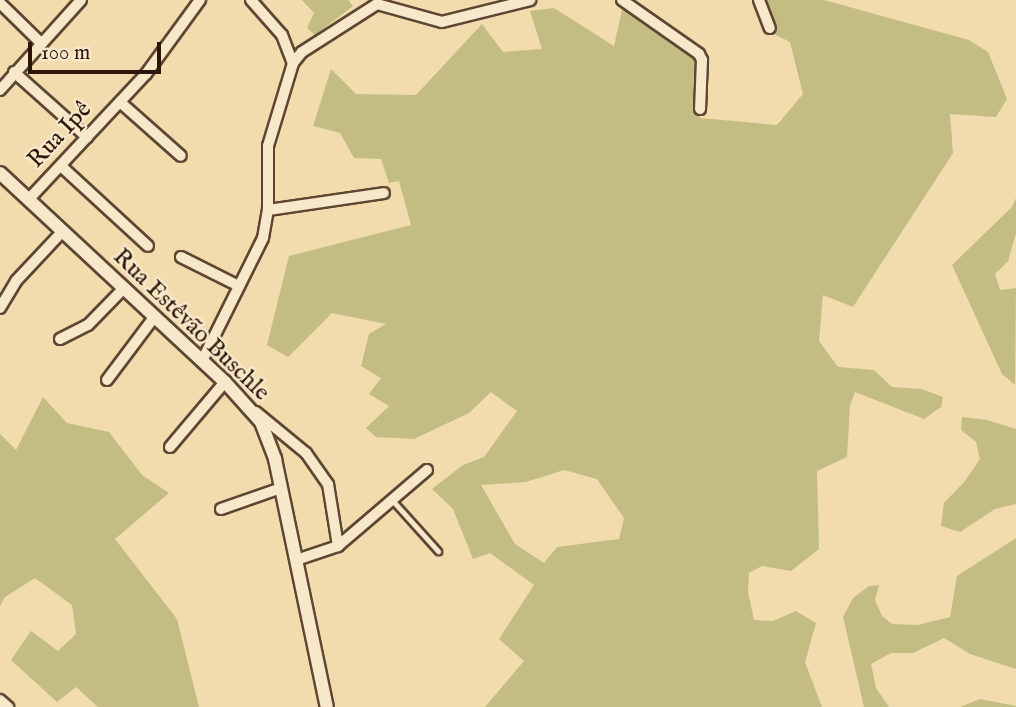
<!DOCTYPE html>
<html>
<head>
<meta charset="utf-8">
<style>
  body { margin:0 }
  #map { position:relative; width:1016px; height:707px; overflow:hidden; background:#f2dbad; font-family:"IM FELL English",serif }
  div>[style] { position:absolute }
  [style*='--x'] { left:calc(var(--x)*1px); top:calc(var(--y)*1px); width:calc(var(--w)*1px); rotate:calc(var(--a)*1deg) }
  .green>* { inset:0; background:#c3bd84 }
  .roads { filter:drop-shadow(2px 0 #5e4632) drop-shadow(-2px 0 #5e4632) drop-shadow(0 2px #5e4632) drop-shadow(0 -2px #5e4632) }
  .service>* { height:5px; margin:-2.5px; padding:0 2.5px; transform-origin:2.5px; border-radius:2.5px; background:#f7e8ca }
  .minor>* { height:10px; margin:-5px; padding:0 5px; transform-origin:5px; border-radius:5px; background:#f7e8ca }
  .tertiary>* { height:12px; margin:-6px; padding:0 6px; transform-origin:6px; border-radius:6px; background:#f7e8ca }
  span { translate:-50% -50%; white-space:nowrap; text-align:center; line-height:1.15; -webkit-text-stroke:5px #f7e8ca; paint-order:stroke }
  .street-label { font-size:24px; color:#2c1509 }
  .scale { position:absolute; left:28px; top:42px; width:133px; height:32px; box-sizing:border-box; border:4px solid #2c1509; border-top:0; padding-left:9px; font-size:21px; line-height:24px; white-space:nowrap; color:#2c1509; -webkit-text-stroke:5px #f7e8ca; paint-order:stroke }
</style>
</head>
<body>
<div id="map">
  <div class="green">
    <div style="clip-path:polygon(302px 0,348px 0,353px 6px,315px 35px,307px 28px,314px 13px)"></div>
    <div style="clip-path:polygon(evenodd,763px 0,824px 0,969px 40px,988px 52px,1007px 99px,996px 117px,950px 114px,953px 153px,853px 307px,823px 295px,819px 341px,838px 367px,874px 370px,892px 387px,921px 389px,943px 397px,941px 407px,924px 419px,855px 392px,850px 405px,847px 457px,817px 471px,819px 549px,791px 571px,762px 566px,749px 573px,748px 592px,754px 620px,773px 621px,796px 611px,816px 623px,805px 662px,822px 707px,485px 707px,524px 661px,499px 639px,534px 585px,490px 553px,473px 559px,453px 509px,432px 489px,463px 465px,484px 457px,517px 411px,491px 392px,469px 413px,414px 439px,376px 437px,366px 428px,389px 406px,369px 394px,381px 378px,361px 366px,369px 334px,386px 324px,332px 313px,288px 357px,267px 345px,289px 256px,411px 225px,399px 181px,389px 183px,381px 159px,354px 158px,340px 133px,313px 126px,331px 69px,356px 94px,416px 95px,482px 24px,503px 52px,542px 49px,530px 11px,554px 8px,614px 46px,624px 1px,702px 60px,700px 118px,777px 125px,803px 94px,790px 42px,772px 33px,763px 15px,763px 0,564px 470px,597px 479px,624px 518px,619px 539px,557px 547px,544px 563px,515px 544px,481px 485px,526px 482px,564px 470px)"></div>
    <div style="clip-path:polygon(1016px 198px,1016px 233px,1008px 261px,995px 274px,1000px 290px,1016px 288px,1015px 385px,1002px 374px,952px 265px,1012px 207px)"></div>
    <div style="clip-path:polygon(43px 397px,67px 423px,109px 432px,142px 475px,169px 493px,115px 539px,177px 619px,199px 707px,98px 707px,76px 687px,57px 702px,11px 660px,31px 631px,58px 651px,76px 634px,72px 605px,35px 578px,5px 597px,0 606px,0 434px,16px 450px)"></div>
    <div style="clip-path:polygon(962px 417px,987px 420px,1016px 429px,1016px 504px,995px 509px,960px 532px,941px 526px,944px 503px,965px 481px,980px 459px,976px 442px,961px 430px)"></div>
    <div style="clip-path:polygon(1016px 538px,1016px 669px,970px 654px,944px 638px,913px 653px,891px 653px,871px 664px,876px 688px,889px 707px,864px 707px,843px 617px,853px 598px,869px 586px,879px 585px,875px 600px,882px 616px,892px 624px,918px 625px,950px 617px,957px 576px)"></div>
    <div style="clip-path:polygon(980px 699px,1016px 706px,1016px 707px,960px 707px)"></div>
  </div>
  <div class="roads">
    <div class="service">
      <div style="--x:392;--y:500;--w:69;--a:48"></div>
    </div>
    <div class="minor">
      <div style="--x:251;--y:0;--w:47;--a:48.5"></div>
      <div style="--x:282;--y:35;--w:30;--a:69"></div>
      <div style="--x:622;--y:0;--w:94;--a:35"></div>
      <div style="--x:699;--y:54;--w:7;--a:63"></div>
      <div style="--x:702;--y:60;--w:49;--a:92.3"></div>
      <div style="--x:759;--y:0;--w:30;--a:69"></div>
      <div style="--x:0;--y:3;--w:57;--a:44.3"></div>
      <div style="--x:14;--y:72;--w:98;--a:41.7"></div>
      <div style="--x:0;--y:90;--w:121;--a:-48"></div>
      <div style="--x:120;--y:102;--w:81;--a:41.5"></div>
      <div style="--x:61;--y:166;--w:118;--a:42.6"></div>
      <div style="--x:28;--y:200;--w:173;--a:-46.9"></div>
      <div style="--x:146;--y:74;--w:92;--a:-53.9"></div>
      <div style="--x:268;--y:210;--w:117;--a:-8.3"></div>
      <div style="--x:181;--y:257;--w:65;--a:26.6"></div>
      <div style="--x:0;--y:308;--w:31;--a:-59"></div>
      <div style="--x:16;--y:281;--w:69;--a:-46.8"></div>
      <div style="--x:60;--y:339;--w:31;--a:-27"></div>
      <div style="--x:88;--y:325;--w:52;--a:-45.8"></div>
      <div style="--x:202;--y:361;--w:137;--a:-63.6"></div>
      <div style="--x:263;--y:238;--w:28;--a:-80"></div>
      <div style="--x:268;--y:210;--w:64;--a:-90"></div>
      <div style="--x:268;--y:146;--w:87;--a:-73.2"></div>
      <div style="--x:293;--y:63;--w:14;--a:-51"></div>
      <div style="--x:302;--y:52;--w:89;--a:-32.6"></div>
      <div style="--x:377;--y:4;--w:67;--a:15.5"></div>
      <div style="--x:442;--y:22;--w:91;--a:-14"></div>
      <div style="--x:107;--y:380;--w:80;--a:-53.1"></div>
      <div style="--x:256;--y:412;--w:65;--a:39.4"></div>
      <div style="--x:306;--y:453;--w:38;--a:55"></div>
      <div style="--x:328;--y:484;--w:63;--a:80.8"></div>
      <div style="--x:338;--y:546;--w:44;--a:161.6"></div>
      <div style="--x:170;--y:447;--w:85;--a:-49.8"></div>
      <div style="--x:221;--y:509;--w:64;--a:-19.3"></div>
      <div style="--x:338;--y:546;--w:117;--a:-40.5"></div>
      <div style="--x:0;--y:700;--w:11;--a:41"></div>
    </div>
    <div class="tertiary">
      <div style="--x:0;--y:173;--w:307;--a:42.9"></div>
      <div style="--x:225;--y:382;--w:54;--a:48"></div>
      <div style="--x:261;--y:422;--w:40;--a:69"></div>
      <div style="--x:275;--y:459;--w:253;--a:78.2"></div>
    </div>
  </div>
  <div class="street-label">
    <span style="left:60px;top:135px;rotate:-47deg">Rua Ipê</span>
    <span style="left:191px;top:325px;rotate:44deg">Rua Estêvão Buschle</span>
  </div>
  <div class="scale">100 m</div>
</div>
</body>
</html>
